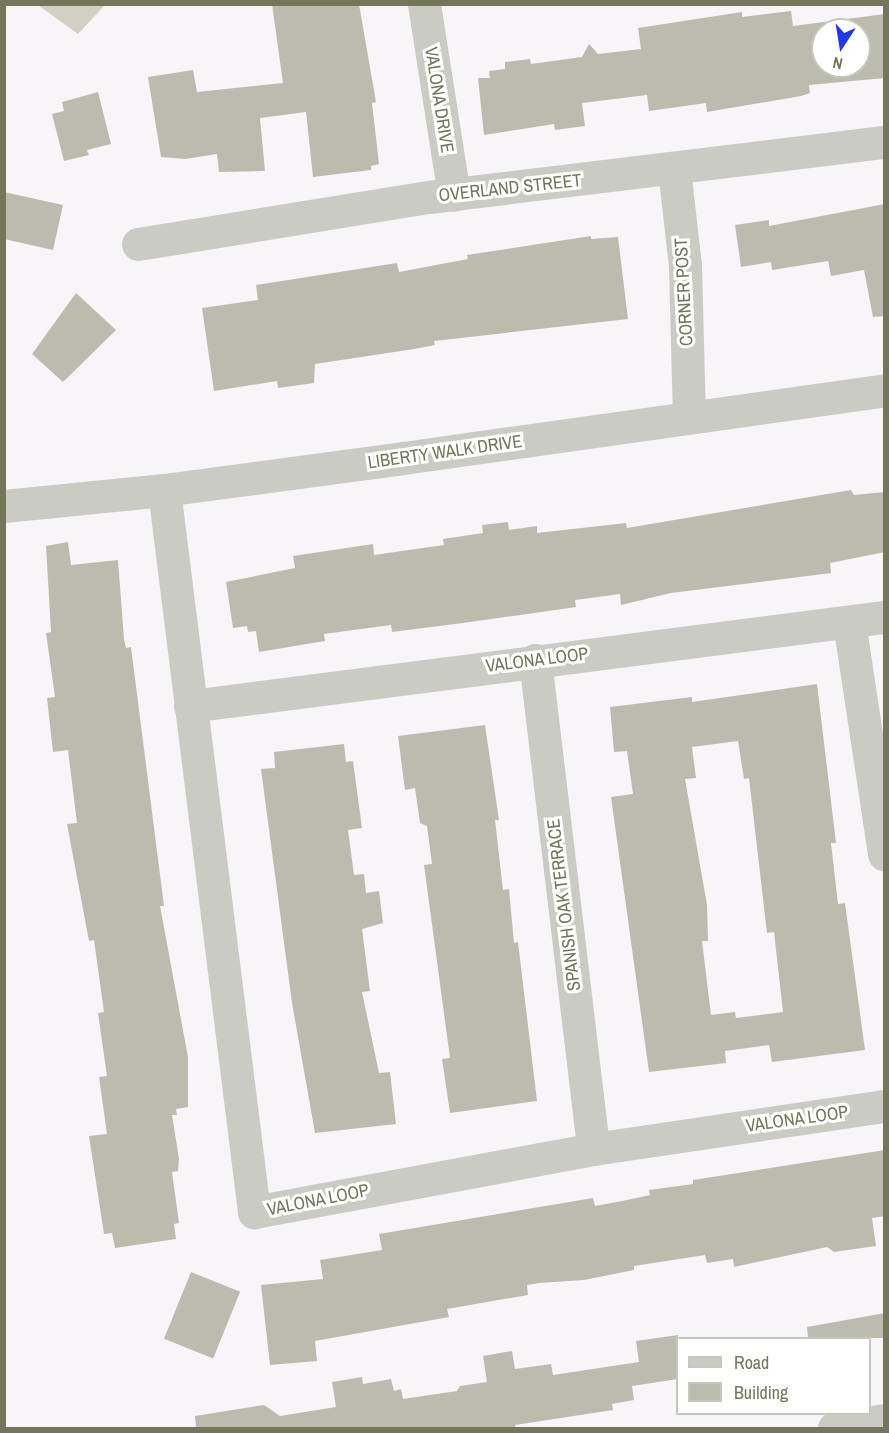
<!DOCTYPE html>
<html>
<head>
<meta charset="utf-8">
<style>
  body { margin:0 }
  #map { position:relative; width:889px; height:1433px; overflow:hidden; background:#f7f5f8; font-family:"Archivo Narrow",sans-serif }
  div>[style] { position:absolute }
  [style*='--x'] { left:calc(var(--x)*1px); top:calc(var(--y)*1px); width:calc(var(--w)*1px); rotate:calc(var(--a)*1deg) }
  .water>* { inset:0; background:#d1d0c3 }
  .building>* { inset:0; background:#bcbcae; transform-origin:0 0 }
  .minor>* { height:33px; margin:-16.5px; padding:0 16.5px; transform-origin:16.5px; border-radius:16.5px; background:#cacbc2 }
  span { translate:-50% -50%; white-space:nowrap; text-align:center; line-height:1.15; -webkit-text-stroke:6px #fff; paint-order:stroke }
  .street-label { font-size:18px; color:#737658 }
  .frame { position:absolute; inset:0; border:6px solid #737658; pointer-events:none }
  .legend { position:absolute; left:676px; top:1337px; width:195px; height:78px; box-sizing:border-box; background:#fff; border:2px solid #c7c8bc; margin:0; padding:8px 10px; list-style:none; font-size:18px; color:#737658 }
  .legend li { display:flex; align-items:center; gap:12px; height:30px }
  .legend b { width:30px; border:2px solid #c7c8bc }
  .north { position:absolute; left:811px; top:18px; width:60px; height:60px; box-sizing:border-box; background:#fff; border:2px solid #c7c8bc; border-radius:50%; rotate:192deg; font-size:16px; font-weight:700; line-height:24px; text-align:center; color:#737658 }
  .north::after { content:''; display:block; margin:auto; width:21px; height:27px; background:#2038ed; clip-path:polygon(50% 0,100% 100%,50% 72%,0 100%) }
</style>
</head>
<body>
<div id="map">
  <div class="water">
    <div style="clip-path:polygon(38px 5px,38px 4px,105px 5px,78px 34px)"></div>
  </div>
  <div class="building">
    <div style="clip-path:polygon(272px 4px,359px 4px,376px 102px,372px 103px,379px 164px,371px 166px,371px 170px,313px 177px,306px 112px,260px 118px,265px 171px,219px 172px,217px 154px,185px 159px,161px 157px,148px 77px,193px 70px,197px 92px,283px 83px)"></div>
    <div style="clip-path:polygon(evenodd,791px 11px,793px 26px,885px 14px,885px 78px,809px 85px,810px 93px,801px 96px,707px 112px,706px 103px,649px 111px,647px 95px,582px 103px,585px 126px,555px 130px,554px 124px,484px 135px,478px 78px,490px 78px,489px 71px,505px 69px,505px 62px,530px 59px,531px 64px,582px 57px,589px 44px,598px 54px,641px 49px,638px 28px,742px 12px,742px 17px,791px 11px,823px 30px,859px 30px,859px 66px,823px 66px,823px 30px)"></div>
    <div style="clip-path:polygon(98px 92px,111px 144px,87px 150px,89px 155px,64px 161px,52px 114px,64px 111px,62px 102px)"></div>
    <div style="clip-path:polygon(4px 192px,63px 205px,53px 250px,4px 239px)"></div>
    <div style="clip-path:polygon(885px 204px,885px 316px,873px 317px,864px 270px,831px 276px,828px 261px,772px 270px,771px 262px,741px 267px,735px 225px,769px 220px,769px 226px)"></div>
    <div style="clip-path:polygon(591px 236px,591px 239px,618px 237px,628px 319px,434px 341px,435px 345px,414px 349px,315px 364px,314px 383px,278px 388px,277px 381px,214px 391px,202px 308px,258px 300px,256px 285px,397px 263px,399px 272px,468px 259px,467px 255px)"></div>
    <div style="clip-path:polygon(76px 293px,116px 330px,63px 382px,32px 354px)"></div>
    <div style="clip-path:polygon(851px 490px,854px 495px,885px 492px,885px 552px,830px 563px,831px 573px,671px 593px,621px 605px,620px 594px,575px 600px,576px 607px,463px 623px,392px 632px,391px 625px,324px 634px,325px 641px,259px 652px,256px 631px,248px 632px,247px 626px,233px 628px,226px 582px,295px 568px,293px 556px,373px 544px,374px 555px,444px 545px,443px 539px,483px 533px,482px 525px,508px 522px,509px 530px,537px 526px,537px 533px,626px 523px,627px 528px)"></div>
    <div style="clip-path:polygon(68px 542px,71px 565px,118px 560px,124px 639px,126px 648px,131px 647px,164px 906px,160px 906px,188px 1057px,188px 1107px,176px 1109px,177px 1115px,172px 1115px,179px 1159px,178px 1171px,172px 1172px,179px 1223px,174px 1224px,176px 1239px,115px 1248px,112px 1233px,104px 1234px,89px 1136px,107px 1134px,99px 1077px,107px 1076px,98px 1013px,104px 1012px,94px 940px,89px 941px,67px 824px,77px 823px,68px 750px,53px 752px,47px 698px,55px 697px,46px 633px,51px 632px,46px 546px)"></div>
    <div style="clip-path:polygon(evenodd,817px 684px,836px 843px,831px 843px,838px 904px,845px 903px,865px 1050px,772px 1062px,769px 1045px,725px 1051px,726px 1063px,649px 1072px,611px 797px,633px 794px,627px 751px,614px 752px,610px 707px,692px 697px,692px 702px,817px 684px,738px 741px,744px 779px,749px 778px,767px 933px,774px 932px,783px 1012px,736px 1018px,735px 1012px,711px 1015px,702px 941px,708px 941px,707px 905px,685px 779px,696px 778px,692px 747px,738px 741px)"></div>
    <div style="clip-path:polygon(485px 725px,499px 820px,495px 820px,503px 890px,509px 889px,514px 943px,518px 942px,537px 1101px,450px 1113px,442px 1059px,450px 1058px,424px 865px,432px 864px,427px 826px,420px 823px,415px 788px,405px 790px,398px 736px)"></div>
    <div style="clip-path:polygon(344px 744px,346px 762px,353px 761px,362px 828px,348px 830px,354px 875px,364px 874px,366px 893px,379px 891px,383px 923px,362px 929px,370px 991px,362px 992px,379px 1073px,390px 1072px,396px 1124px,315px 1133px,292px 1003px,261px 769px,275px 768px,274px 752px)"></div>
    <div style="clip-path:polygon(885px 1150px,885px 1216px,872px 1218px,876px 1246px,834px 1252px,827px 1247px,734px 1267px,733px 1259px,707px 1263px,705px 1255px,634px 1266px,634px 1270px,584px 1280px,539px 1283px,527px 1285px,528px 1295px,447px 1309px,449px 1317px,315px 1341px,317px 1361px,270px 1365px,261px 1285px,323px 1279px,320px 1260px,382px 1250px,379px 1234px,593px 1198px,595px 1206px,622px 1201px,650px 1195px,649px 1190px,693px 1184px,693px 1180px)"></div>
    <div style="left:191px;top:1272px;width:53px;height:72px;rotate:22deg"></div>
    <div style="clip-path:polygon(885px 1313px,885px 1338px,808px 1338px,807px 1327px)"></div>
    <div style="clip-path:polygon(678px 1335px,678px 1379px,632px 1386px,634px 1400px,612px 1404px,613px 1410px,515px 1425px,516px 1428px,196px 1428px,195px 1416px,264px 1405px,280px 1416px,336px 1407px,332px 1382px,362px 1377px,363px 1384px,391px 1379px,394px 1391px,401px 1389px,403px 1399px,457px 1391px,460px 1386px,487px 1382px,483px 1356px,512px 1351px,515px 1369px,551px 1364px,553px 1375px,639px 1362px,636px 1341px)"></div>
  </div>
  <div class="minor">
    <div style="--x:424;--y:4;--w:193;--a:81.1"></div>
    <div style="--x:674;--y:169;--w:98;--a:83.5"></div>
    <div style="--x:685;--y:266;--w:149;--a:88.5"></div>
    <div style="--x:138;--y:244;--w:295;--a:-9.2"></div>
    <div style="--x:429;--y:197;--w:458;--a:-6.9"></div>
    <div style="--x:164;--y:490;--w:728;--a:82.89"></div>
    <div style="--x:254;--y:1212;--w:345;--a:-10.5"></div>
    <div style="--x:593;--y:1149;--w:294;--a:-8.4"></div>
    <div style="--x:4;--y:506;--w:161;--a:-5.7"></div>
    <div style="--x:164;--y:490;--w:241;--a:-7.6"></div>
    <div style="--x:403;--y:458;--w:486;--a:-8"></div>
    <div style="--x:849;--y:622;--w:235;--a:81.4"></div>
    <div style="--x:535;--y:660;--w:492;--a:83.2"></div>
    <div style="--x:190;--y:706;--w:700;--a:-7.31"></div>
    <div style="--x:834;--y:1428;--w:51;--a:-9.1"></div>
  </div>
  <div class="street-label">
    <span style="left:439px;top:100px;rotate:81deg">VALONA DRIVE</span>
    <span style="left:510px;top:188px;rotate:-6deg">OVERLAND STREET</span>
    <span style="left:684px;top:292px;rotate:-93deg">CORNER POST</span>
    <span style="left:445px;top:452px;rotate:-8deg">LIBERTY WALK DRIVE</span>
    <span style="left:537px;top:660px;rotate:-7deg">VALONA LOOP</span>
    <span style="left:564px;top:905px;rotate:-97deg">SPANISH OAK TERRACE</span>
    <span style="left:797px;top:1119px;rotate:-8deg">VALONA LOOP</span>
    <span style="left:318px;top:1200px;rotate:-11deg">VALONA LOOP</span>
  </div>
  <div class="frame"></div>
  <ul class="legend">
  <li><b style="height:8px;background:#cacbc2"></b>Road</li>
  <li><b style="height:16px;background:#bcbcae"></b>Building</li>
  </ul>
  <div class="north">N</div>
</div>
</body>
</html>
